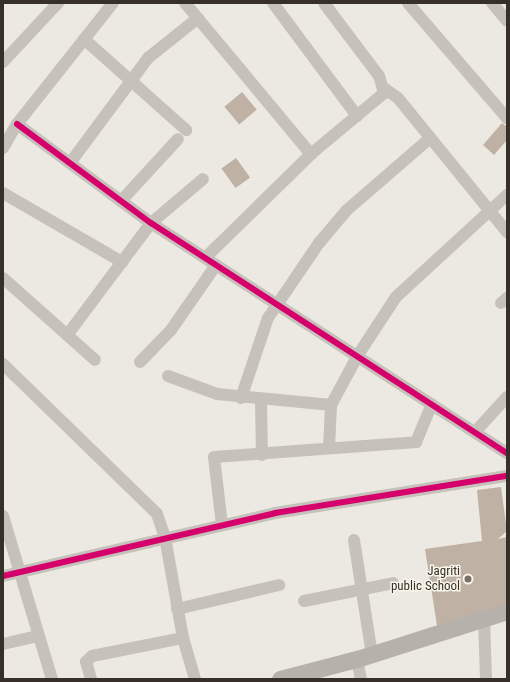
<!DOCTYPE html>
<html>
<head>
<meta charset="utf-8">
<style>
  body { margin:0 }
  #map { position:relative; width:510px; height:682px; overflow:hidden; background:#ece9e2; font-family:"Roboto Condensed",sans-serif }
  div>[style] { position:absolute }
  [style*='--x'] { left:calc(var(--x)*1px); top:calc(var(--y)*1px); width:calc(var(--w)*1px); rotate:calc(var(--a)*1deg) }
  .building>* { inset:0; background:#bfb1a4; transform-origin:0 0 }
  .street>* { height:12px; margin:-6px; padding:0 6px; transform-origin:6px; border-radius:6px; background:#c6c2bb }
  .secondary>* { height:17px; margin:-8.5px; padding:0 8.5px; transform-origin:8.5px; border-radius:8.5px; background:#b6b2ab }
  .cycleway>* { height:6px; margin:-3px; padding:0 3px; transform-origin:3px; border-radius:3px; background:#d6006c }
  .dots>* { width:11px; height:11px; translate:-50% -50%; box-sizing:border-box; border:2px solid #f9f5ea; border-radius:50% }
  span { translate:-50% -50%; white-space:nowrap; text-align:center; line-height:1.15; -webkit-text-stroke:3px #f9f5ea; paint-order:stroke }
  .poi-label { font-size:13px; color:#373029 }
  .right { translate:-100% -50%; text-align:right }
  .frame { position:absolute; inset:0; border:4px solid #373029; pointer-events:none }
</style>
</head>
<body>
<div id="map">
  <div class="building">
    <div style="left:242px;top:92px;width:23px;height:23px;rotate:50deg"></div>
    <div style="clip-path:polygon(502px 123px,507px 127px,507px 140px,494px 155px,483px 145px)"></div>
    <div style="left:236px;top:158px;width:24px;height:18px;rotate:54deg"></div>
    <div style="clip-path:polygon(501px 487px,507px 531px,498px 539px,507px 537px,507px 610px,438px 632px,425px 549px,482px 541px,477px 490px)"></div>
  </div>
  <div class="street">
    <div style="--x:185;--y:3;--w:197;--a:50.2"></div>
    <div style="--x:273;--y:3;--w:141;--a:53.4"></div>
    <div style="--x:408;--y:3;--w:152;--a:49.3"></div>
    <div style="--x:492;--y:3;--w:23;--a:50"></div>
    <div style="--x:84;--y:39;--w:137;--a:41.7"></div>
    <div style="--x:3;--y:62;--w:81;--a:-47"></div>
    <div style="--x:385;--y:89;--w:16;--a:35"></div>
    <div style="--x:398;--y:98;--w:173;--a:50.9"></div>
    <div style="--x:17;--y:124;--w:167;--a:36.5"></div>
    <div style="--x:151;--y:223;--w:424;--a:32.9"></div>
    <div style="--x:3;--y:148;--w:28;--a:-60"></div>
    <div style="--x:17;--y:124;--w:154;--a:-51.6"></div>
    <div style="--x:70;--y:163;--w:131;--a:-53.4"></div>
    <div style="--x:148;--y:58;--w:64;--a:-38.7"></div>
    <div style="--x:3;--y:193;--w:138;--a:30.1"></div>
    <div style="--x:121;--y:201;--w:84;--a:-47.4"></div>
    <div style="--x:206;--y:257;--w:147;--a:-44.4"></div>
    <div style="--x:311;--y:154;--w:95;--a:-39.9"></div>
    <div style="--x:384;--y:93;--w:18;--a:-106"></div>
    <div style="--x:379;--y:76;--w:91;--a:-127"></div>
    <div style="--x:3;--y:278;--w:123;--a:41.7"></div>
    <div style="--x:501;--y:303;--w:8;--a:-40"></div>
    <div style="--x:68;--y:334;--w:139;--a:-53.2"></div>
    <div style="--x:151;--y:223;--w:68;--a:-40.2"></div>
    <div style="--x:140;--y:362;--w:45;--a:-45.9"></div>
    <div style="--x:171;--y:330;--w:79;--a:-55.3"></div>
    <div style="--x:3;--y:364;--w:215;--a:44.2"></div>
    <div style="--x:157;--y:514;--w:24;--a:71"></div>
    <div style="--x:165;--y:537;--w:103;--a:79.9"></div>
    <div style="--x:183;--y:638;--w:43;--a:73.7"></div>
    <div style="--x:168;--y:376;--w:52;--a:20.2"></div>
    <div style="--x:217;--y:394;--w:115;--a:5.5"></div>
    <div style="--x:241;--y:398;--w:84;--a:-71.4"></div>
    <div style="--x:268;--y:318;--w:91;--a:-55.8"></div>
    <div style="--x:319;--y:243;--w:43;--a:-49.7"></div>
    <div style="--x:347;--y:210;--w:110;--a:-40.9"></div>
    <div style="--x:261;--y:400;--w:55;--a:89"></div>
    <div style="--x:475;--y:432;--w:47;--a:-47.6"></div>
    <div style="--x:329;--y:448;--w:43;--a:-87.3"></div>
    <div style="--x:331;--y:405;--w:57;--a:-61.6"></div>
    <div style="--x:358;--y:355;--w:69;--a:-56.8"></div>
    <div style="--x:396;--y:297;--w:151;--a:-42.6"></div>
    <div style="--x:3;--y:516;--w:170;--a:73.3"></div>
    <div style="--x:222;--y:525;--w:68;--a:-96.7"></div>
    <div style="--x:214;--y:457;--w:203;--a:-4.2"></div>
    <div style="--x:416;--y:442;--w:41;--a:-67.2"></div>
    <div style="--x:354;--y:540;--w:116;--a:81.1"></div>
    <div style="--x:3;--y:576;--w:279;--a:-13"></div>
    <div style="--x:275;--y:513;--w:235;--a:-9.1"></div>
    <div style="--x:304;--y:601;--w:91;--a:-11.4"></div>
    <div style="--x:177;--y:609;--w:105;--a:-13.2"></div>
    <div style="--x:484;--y:619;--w:60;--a:88.1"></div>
    <div style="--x:3;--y:644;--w:36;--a:-13"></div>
    <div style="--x:357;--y:659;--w:20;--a:79"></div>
    <div style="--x:91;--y:679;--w:18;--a:-106"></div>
    <div style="--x:86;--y:662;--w:8;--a:-45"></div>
    <div style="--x:92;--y:656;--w:93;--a:-11.2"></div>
  </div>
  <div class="secondary">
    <div style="--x:280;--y:679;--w:80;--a:-14.6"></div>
    <div style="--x:357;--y:659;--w:157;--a:-17.7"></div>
  </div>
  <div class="cycleway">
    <div style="--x:17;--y:124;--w:167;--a:36.5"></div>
    <div style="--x:151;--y:223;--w:424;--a:32.9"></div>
    <div style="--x:3;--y:576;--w:279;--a:-13"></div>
    <div style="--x:275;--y:513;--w:235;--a:-9.1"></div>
  </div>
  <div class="dots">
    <div style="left:468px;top:579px;background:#76716a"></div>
  </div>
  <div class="poi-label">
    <span class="right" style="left:460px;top:579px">Jagriti<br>public School</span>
  </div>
  <div class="frame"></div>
</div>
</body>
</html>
